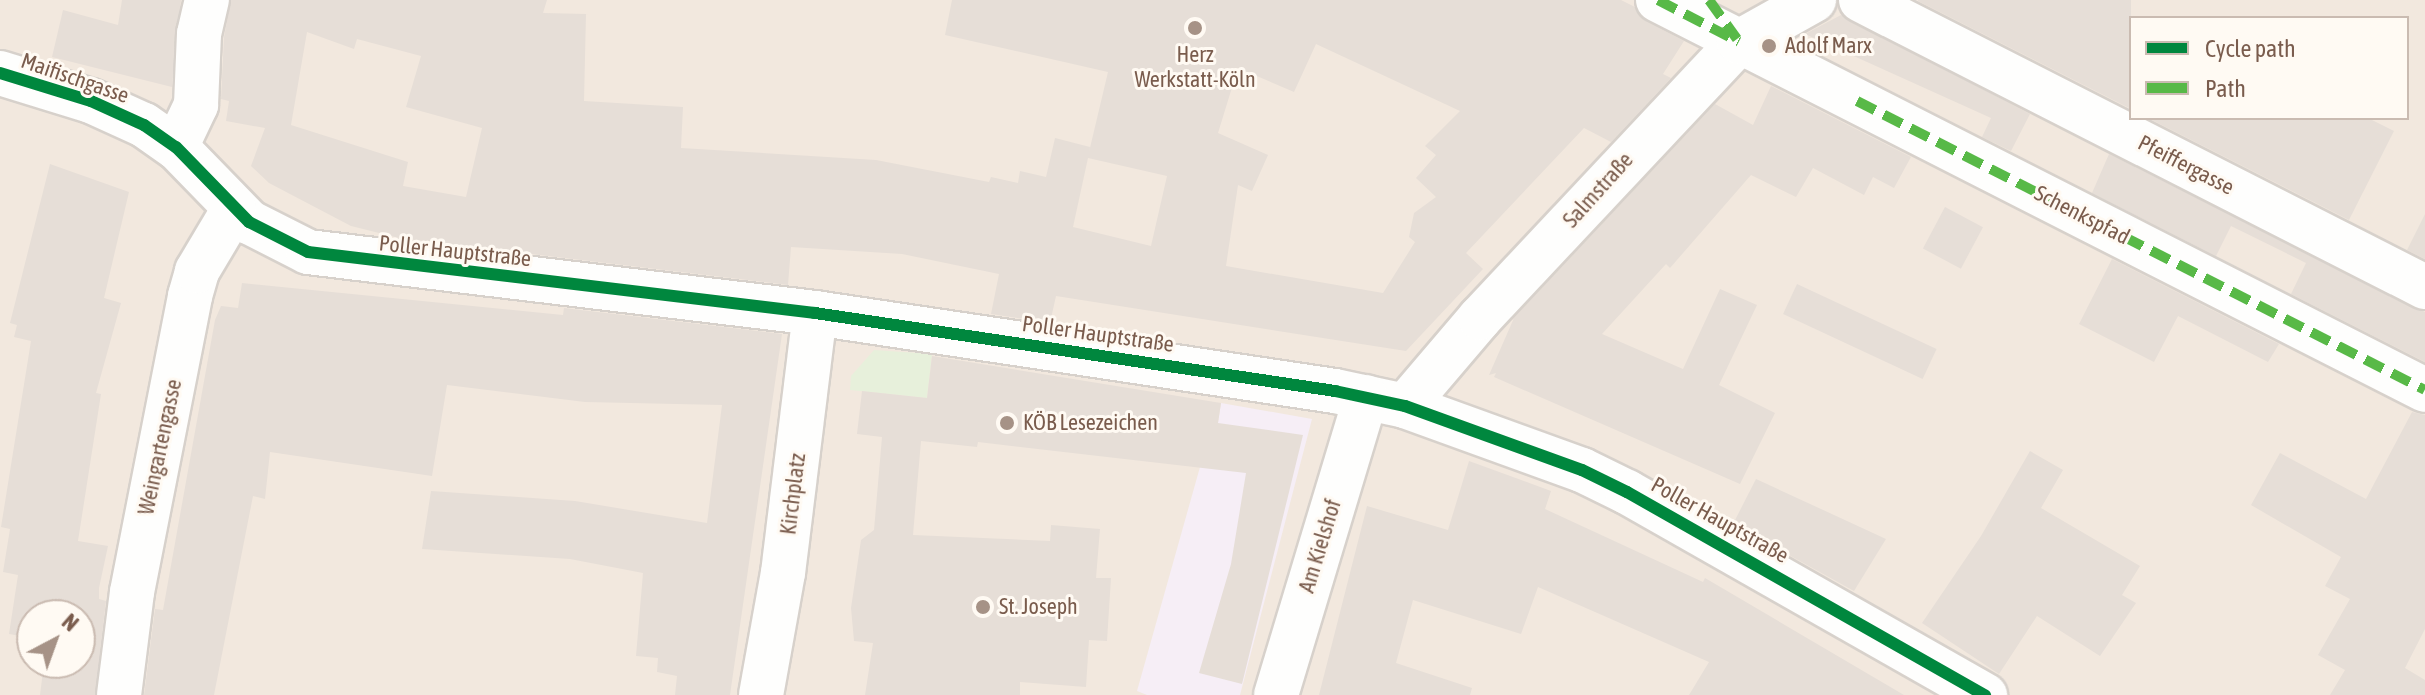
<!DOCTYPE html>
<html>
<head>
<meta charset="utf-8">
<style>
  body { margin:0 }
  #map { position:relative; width:2425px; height:695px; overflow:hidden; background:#f9f5f0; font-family:"Asap Condensed",sans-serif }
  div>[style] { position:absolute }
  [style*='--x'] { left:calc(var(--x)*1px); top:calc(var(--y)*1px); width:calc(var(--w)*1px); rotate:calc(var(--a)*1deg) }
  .residential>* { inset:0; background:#f2e8de }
  .education>* { inset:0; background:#f6eef6 }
  .green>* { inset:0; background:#e7f0db }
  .building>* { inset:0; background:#e6ded7; transform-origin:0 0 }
  .roads { filter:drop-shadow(2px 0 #d7d1cb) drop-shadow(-2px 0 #d7d1cb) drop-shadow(0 2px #d7d1cb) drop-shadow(0 -2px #d7d1cb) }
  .street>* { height:44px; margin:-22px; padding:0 22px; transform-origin:22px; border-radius:22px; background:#fefefd }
  .quiet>* { height:10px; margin-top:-5px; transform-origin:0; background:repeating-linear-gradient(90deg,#58b947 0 20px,transparent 0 30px) }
  .cycleway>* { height:12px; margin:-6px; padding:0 6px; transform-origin:6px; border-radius:6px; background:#00873e }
  .dots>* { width:22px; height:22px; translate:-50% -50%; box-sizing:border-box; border:4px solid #fffaf3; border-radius:50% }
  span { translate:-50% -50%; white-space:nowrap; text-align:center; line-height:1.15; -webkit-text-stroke:6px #fffaf3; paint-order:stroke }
  .poi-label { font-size:22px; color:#7a5c4d }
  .left { translate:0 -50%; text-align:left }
  .street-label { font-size:22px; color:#7a5c4d }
  .legend { position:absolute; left:2129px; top:16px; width:280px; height:104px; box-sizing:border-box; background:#fffaf3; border:2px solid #cabbb1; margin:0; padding:10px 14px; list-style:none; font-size:24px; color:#7a5c4d }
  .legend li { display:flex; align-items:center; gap:16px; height:40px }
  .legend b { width:40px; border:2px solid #cabbb1 }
  .north { position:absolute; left:16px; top:599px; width:80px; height:80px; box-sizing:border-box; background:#fffaf3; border:2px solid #cabbb1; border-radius:50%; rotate:41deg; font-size:22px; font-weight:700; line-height:32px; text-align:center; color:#7a5c4d }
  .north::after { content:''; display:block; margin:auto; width:28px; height:36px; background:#a69286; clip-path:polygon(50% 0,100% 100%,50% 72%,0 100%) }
</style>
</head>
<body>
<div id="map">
  <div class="residential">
    <div style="clip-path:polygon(evenodd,0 0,2425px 0,2425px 695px,0 695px,0 0,2131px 18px,2407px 18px,2407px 118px,2131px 118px,2131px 18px,0 0,32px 615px,80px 615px,80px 663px,32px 663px,32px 615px)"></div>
  </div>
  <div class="education">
    <div style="clip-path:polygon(1221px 403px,1312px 419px,1240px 695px,1147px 695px,1137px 691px,1200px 467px,1211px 468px)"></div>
  </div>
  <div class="green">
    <div style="clip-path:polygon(874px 350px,932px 354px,927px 398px,850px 390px,851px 376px)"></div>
  </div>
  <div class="building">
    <div style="clip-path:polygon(122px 0,181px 0,172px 87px,52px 57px,63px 10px,118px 25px)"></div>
    <div style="clip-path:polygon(evenodd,231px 0,547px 0,543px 13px,586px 14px,584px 101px,683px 107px,681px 148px,876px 160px,989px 182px,991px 177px,1018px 183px,1020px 171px,1046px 177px,1055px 138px,1090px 147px,1089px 152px,1108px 72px,945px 35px,952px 0,1621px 0,1635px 7px,1647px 22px,1684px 41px,1663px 74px,1671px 78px,1611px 142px,1584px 128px,1466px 253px,1483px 269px,1406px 351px,1056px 296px,1050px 323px,991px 314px,999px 274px,902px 254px,791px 247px,788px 285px,399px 238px,351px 226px,269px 183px,251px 166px,265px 128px,226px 121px,229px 101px,221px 99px,224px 37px,231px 0,307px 32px,354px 49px,357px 39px,421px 56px,406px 107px,482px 128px,466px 197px,403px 186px,408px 162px,291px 125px,307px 32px,231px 0,1316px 44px,1460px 111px,1425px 146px,1436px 155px,1416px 178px,1436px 197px,1414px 213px,1409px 237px,1415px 242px,1383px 293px,1226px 266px,1238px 185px,1252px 191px,1268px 155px,1218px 133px,1238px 68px,1294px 92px,1316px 44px,231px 0,1088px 158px,1167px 176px,1151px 246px,1073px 227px,1088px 158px)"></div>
    <div style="clip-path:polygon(1918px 0,2131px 0,2131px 109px,1918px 1px)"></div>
    <div style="clip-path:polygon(1841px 15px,2030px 114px,2011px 151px,1982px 137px,1991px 118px,1805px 34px)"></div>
    <div style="clip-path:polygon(1771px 86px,1911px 157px,1894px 188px,1873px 177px,1864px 195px,1813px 168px,1796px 197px,1751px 175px,1670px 268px,1666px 264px,1602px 334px,1683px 369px,1720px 289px,1757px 305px,1719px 385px,1775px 413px,1740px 484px,1494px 377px,1496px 373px,1489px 375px,1514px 318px,1715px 104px,1753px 125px)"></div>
    <div style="clip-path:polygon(2148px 118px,2368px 118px,2394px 131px,2349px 220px)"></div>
    <div style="clip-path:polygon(2109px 154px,2425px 312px,2425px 362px,2291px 294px,2306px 263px,2231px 226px,2216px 256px,2092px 193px)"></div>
    <div style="clip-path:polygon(50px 164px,129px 192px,104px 298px,121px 303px,96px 393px,101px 394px,78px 541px,108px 546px,99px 588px,99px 599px,106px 601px,95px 695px,40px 695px,44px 663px,80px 663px,80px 615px,32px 615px,32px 638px,9px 634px,18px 575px,3px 572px,10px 529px,1px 527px,31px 341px,14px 337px,17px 325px,10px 323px)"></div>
    <div style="left:1945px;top:207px;width:43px;height:47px;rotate:28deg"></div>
    <div style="clip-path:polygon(2425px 214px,2425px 259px,2407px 250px)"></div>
    <div style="clip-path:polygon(2112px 259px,2279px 344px,2268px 362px,2178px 316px,2154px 362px,2079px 324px)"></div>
    <div style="clip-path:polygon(242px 283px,563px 315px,564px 308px,782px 334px,730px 695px,675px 695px,677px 676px,657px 672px,658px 658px,636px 656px,643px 573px,570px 559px,422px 549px,431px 491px,575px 501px,707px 523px,722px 405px,585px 402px,447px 385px,432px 476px,270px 452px,265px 499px,253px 496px,214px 695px,144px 695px,155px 609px,163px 610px,215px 320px,221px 306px,238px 308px)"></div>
    <div style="left:1797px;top:284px;width:154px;height:33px;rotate:25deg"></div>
    <div style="clip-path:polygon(932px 356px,1221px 403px,1218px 423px,1303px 435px,1242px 684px,1199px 673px,1231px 564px,1246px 473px,978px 442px,977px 447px,921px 441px,913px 535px,1050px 541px,1051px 525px,1100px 529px,1096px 578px,1111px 578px,1107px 641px,1089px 640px,1086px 687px,1020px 682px,1020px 695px,865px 695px,873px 643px,854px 641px,851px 608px,861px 540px,874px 530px,882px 437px,857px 434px,862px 391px,927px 398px)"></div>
    <div style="clip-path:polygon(2412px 412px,2425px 415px,2425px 629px,2405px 668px,2425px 680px,2425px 695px,2330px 695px,2345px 670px,2318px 655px,2350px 599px,2325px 586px,2341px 557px,2251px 505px,2280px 453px,2366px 499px)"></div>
    <div style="clip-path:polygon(2030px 451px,2063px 470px,2041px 508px,2140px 566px,2122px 595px,2136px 603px,2100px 656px,2037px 616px,1999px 674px,1922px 623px,1981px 536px)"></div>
    <div style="clip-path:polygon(1469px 461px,1551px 491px,1545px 509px,1703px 582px,1705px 578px,1904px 695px,1689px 695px,1709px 662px,1538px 587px,1521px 634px,1413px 600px,1396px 663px,1472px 688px,1470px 695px,1319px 695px,1367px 506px,1448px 530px)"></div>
    <div style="clip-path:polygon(1756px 479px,1886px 539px,1854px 591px,1733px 524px)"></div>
  </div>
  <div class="roads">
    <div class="street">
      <div style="--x:1658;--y:0;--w:860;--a:26.95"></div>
      <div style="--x:1861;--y:0;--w:633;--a:26.97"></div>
      <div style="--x:0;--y:73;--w:95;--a:17.1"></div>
      <div style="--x:91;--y:101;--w:58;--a:24.4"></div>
      <div style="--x:144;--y:125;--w:39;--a:35"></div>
      <div style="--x:176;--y:147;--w:105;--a:45.8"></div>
      <div style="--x:249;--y:222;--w:66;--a:27"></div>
      <div style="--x:308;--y:252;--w:511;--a:6.86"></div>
      <div style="--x:815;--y:313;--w:526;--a:8.53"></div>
      <div style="--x:1335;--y:391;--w:72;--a:12.1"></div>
      <div style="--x:1405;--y:406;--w:188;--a:19.9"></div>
      <div style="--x:1582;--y:470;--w:50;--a:26.1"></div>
      <div style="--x:1627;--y:492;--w:412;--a:29.6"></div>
      <div style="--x:176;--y:147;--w:47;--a:-64.5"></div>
      <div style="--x:196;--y:105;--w:71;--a:-87.6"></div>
      <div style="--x:199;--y:34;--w:35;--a:-77"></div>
      <div style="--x:1405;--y:406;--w:116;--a:-49.6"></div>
      <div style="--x:1480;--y:318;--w:378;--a:-46.8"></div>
      <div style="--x:1739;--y:42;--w:86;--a:-29.2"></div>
      <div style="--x:119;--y:695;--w:104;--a:-82.8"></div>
      <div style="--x:132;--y:592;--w:302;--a:-78.9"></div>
      <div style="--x:190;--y:296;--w:26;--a:-74"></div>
      <div style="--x:197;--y:271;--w:72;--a:-59.2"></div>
      <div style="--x:761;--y:695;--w:124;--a:-79.8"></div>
      <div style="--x:783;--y:573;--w:262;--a:-83"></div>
      <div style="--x:1276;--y:695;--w:311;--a:-73.2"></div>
    </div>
  </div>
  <div class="quiet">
    <div style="--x:1658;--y:0;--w:91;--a:27.4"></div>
    <div style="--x:1709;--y:0;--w:48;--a:54.3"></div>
    <div style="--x:1857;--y:101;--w:637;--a:26.97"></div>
  </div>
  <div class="cycleway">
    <div style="--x:0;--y:73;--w:95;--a:17.1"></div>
    <div style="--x:91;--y:101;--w:58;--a:24.4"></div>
    <div style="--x:144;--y:125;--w:39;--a:35"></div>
    <div style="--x:176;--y:147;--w:105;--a:45.8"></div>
    <div style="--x:249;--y:222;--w:66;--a:27"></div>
    <div style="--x:308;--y:252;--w:511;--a:6.86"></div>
    <div style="--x:815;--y:313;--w:526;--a:8.53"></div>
    <div style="--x:1335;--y:391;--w:72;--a:12.1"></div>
    <div style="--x:1405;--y:406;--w:188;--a:19.9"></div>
    <div style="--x:1582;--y:470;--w:50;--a:26.1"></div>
    <div style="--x:1627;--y:492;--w:412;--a:29.6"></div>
  </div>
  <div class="dots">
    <div style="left:1195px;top:28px;background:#a69286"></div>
    <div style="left:1769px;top:46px;background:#a69286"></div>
    <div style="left:1007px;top:423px;background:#a69286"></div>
    <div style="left:983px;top:607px;background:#a69286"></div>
  </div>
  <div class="poi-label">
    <span class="left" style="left:1785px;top:46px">Adolf Marx</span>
    <span style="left:1195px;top:67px">Herz<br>Werkstatt-Köln</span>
    <span class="left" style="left:1023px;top:423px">KÖB Lesezeichen</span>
    <span class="left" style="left:999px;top:607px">St. Joseph</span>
  </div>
  <div class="street-label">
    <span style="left:75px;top:78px;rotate:19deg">Maifischgasse</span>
    <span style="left:2186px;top:165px;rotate:27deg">Pfeiffergasse</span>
    <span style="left:1598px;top:190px;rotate:-48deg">Salmstraße</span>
    <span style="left:2082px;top:215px;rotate:27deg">Schenkspfad</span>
    <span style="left:455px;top:251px;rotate:6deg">Poller Hauptstraße</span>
    <span style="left:1098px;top:334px;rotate:8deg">Poller Hauptstraße</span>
    <span style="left:160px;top:447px;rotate:-78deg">Weingartengasse</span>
    <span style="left:793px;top:494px;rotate:-83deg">Kirchplatz</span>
    <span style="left:1720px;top:520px;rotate:29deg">Poller Hauptstraße</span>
    <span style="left:1320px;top:546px;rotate:-73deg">Am Kielshof</span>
  </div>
  <ul class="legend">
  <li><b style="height:10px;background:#00873e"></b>Cycle path</li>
  <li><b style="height:10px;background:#58b947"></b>Path</li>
  </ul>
  <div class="north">N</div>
</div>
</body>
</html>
